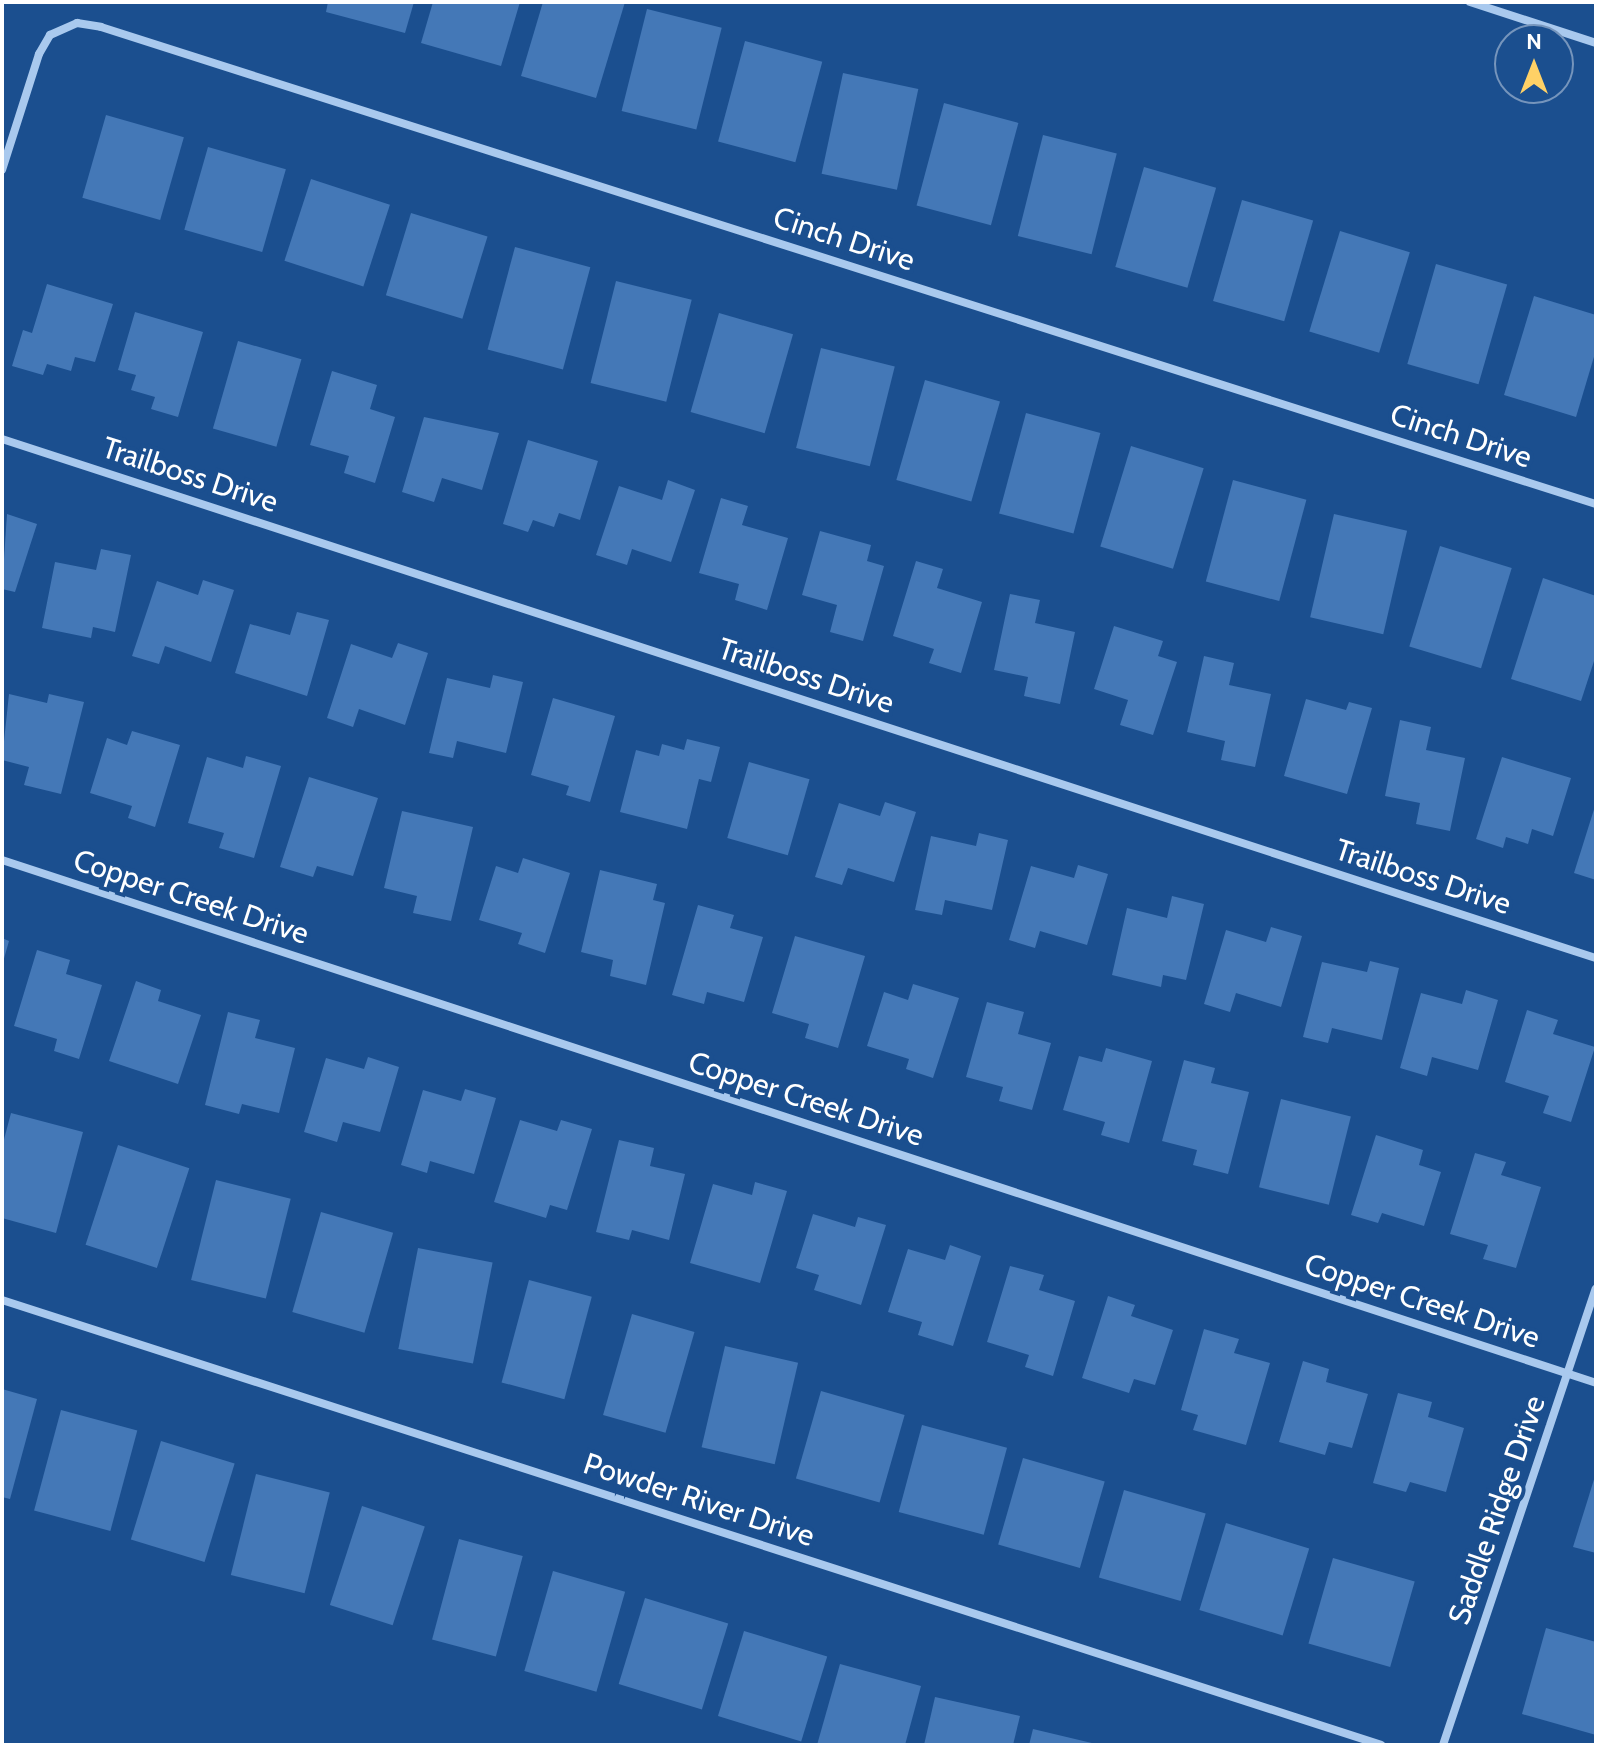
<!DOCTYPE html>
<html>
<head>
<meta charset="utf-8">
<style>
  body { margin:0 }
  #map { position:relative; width:1598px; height:1747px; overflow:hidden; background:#1b4f8f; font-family:Cabin,sans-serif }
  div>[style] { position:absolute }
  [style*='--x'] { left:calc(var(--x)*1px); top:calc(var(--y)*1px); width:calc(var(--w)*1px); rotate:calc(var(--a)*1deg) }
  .building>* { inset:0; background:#4478b7; transform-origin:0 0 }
  .minor>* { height:8px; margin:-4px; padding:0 4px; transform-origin:4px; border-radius:4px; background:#a9c9ee }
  span { translate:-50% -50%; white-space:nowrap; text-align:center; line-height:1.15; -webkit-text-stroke:8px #1b4f8f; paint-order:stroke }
  .street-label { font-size:30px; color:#fff }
  .frame { position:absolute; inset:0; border:4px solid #fff; pointer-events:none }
  .north { position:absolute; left:1494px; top:24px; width:80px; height:80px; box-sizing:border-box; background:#1b4f8f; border:2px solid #7695bc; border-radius:50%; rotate:0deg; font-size:22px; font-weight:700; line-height:32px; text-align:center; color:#fff }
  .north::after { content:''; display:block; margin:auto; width:28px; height:36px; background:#ffd166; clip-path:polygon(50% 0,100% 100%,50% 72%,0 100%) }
</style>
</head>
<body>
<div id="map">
  <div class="building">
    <div style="clip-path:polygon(328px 2px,414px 2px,405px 33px,326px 12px)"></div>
    <div style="clip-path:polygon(433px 2px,520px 2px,501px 66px,421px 43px)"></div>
    <div style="clip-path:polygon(543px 2px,625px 2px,596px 98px,521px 76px)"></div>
    <div style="left:647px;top:9px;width:77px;height:105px;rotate:14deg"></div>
    <div style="left:745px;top:41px;width:80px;height:104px;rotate:15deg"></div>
    <div style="left:843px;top:73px;width:77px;height:103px;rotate:12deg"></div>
    <div style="left:944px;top:103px;width:77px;height:106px;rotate:15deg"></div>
    <div style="left:106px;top:115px;width:81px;height:86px;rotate:16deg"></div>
    <div style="left:1043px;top:135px;width:76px;height:104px;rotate:14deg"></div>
    <div style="left:208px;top:147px;width:81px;height:86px;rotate:16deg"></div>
    <div style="left:1144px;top:167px;width:75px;height:104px;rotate:16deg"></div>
    <div style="left:311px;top:179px;width:83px;height:86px;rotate:18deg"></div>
    <div style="left:1242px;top:200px;width:74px;height:105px;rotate:16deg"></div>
    <div style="left:411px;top:213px;width:80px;height:86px;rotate:17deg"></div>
    <div style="left:1340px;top:231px;width:73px;height:105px;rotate:17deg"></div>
    <div style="left:515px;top:247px;width:78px;height:106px;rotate:15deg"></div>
    <div style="left:1436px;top:264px;width:74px;height:104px;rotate:16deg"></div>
    <div style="left:616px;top:281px;width:78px;height:105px;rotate:14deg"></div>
    <div style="clip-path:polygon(47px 284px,113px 304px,95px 362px,75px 357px,71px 371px,47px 364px,43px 375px,12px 366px,23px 330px,32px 333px)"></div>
    <div style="clip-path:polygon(1534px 296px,1596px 315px,1596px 350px,1576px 417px,1504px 395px)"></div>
    <div style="clip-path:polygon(135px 312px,203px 332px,178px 417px,151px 409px,155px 397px,131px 390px,136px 375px,118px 370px)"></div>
    <div style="left:719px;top:313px;width:77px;height:103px;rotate:16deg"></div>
    <div style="left:238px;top:341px;width:66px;height:91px;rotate:16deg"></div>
    <div style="left:821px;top:348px;width:76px;height:103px;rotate:14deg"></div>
    <div style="clip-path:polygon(332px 371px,377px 385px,370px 409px,395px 417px,375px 483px,344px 473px,349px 456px,310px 445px)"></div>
    <div style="left:925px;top:380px;width:78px;height:104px;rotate:16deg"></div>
    <div style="left:1026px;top:413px;width:77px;height:104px;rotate:15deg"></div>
    <div style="clip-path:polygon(424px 417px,499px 433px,482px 490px,442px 478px,434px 502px,402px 492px)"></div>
    <div style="clip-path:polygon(528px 440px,598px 461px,580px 520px,559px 513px,554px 527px,533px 520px,528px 532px,503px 524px)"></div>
    <div style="left:1131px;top:446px;width:76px;height:105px;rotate:17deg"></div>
    <div style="clip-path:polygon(668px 480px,695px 490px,671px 562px,632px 549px,627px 565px,596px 555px,619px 486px,662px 500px)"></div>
    <div style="left:1233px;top:480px;width:76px;height:105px;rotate:15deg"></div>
    <div style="clip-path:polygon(721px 498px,748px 506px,742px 525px,788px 538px,767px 610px,735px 600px,739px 584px,699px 573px)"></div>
    <div style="clip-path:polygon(7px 514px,37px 524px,15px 592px,2px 589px)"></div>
    <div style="left:1334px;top:514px;width:75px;height:106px;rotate:13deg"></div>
    <div style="clip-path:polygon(820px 531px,871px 545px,867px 561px,884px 566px,863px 641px,830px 632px,837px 605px,802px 595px)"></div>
    <div style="left:1440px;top:546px;width:75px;height:105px;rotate:17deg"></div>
    <div style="clip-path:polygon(101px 549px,131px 555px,115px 632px,93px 627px,91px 638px,42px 628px,55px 562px,96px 570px)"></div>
    <div style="clip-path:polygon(916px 561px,943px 569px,937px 588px,982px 602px,961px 673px,929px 663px,934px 649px,893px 636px)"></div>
    <div style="clip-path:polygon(1543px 578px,1596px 596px,1596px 655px,1581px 701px,1511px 679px)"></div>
    <div style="clip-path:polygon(203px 580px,234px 590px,211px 662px,165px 646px,159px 664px,132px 656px,157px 581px,198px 595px)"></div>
    <div style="clip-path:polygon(1010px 594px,1040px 600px,1035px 623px,1075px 632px,1060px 704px,1024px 696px,1028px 677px,994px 670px)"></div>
    <div style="clip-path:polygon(297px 612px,329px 620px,307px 696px,235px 673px,250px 624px,290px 635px)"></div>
    <div style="clip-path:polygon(1114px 626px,1163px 641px,1158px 656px,1177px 662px,1153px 735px,1120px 725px,1128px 700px,1094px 689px)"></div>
    <div style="clip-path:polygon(398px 643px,428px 653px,405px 725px,359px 709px,353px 727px,327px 718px,351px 644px,392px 658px)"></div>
    <div style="clip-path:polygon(1204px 656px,1234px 663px,1229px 685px,1271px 694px,1255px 767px,1221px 760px,1225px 741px,1187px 732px)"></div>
    <div style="clip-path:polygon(493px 675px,523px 682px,506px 753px,457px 741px,453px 758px,429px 753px,447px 678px,490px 688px)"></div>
    <div style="clip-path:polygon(9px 694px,47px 703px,49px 694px,84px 702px,61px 794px,24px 785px,29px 767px,2px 760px)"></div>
    <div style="clip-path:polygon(553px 698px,615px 716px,590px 802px,566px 795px,569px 786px,531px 775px)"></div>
    <div style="clip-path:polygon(1306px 699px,1346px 710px,1349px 702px,1372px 708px,1347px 794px,1284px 776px)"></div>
    <div style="clip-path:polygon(1400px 720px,1431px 727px,1426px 750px,1465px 758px,1450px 831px,1416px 824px,1420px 803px,1385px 796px)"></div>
    <div style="clip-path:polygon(132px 731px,180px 745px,155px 827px,128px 818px,132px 806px,90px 793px,107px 738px,127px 745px)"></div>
    <div style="clip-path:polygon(687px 739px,720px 747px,711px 782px,699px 779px,687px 829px,620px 812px,636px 750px,659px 756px,662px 744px,684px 750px)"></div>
    <div style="clip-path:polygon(246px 756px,281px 766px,254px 858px,219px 848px,224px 833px,188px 823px,207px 757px,243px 768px)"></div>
    <div style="clip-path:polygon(1502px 757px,1571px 778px,1553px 836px,1532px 829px,1528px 844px,1506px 837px,1503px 848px,1476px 839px)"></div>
    <div style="left:749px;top:762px;width:63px;height:79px;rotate:16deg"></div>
    <div style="clip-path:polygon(309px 777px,378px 798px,353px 876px,317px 866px,313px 877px,280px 867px)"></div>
    <div style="clip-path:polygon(885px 802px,916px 812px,894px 882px,848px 868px,842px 885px,815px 877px,839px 803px,880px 816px)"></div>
    <div style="clip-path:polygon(1596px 803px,1596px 880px,1574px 873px)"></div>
    <div style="clip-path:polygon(402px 811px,473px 827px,451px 921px,413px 913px,417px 896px,384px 888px)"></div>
    <div style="clip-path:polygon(979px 833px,1008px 840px,992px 910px,945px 900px,942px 915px,915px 910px,931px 836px,976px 846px)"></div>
    <div style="clip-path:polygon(523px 858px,570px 873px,545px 953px,518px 944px,522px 933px,479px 920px,496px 866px,518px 873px)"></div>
    <div style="clip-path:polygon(1078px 865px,1108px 874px,1087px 945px,1040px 931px,1035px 948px,1009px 940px,1031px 866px,1074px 878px)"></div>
    <div style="clip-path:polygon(600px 870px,657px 884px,653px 900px,665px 903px,646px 985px,610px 976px,613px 960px,581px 952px)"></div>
    <div style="clip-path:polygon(1172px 896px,1204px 904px,1186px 980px,1163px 975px,1161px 987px,1112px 975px,1127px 908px,1167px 918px)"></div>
    <div style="clip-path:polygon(698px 905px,734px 915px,730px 928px,763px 937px,744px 1002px,707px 992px,704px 1004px,672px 995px)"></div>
    <div style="clip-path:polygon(1271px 927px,1302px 936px,1281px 1007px,1236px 993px,1230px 1012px,1204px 1004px,1226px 930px,1266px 942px)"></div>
    <div style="clip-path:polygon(795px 936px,865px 956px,838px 1048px,805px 1038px,809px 1024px,772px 1013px)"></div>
    <div style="clip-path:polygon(2px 938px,9px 941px,3px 962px,2px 962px)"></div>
    <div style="clip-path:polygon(37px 950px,70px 960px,66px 974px,102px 985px,79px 1059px,54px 1051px,57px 1039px,14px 1026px)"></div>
    <div style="clip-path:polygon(1370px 961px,1399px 968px,1382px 1040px,1332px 1028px,1328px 1043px,1303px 1037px,1322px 962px,1367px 972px)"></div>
    <div style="clip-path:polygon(136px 981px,161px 990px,158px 1001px,201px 1015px,178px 1084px,109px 1061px)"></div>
    <div style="clip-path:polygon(913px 984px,959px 998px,933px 1078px,906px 1069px,909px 1059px,867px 1046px,884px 992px,908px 1000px)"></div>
    <div style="clip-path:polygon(1466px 990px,1498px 1000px,1478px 1070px,1432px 1057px,1427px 1076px,1400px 1068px,1421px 993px,1462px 1004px)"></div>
    <div style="clip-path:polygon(987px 1002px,1024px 1012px,1018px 1034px,1051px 1043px,1032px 1110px,999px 1101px,1003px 1087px,966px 1077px)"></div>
    <div style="clip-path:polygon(1527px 1010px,1558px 1020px,1553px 1034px,1595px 1047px,1571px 1122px,1543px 1113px,1549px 1096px,1505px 1082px)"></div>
    <div style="clip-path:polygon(228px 1012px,260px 1020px,255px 1038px,295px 1048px,279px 1113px,242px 1104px,239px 1114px,205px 1105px)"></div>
    <div style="clip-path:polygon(1106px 1048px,1152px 1061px,1129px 1143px,1101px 1135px,1105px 1122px,1063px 1110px,1079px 1056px,1102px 1062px)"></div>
    <div style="clip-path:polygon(368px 1057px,399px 1067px,380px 1132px,343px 1122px,337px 1142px,304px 1132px,326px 1058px,364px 1069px)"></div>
    <div style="clip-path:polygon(1184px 1060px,1215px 1068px,1211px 1083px,1249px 1092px,1228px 1174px,1193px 1165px,1197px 1150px,1162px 1141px)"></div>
    <div style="clip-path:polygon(465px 1089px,496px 1098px,474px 1174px,430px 1161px,427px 1173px,401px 1165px,423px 1090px,461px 1101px)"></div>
    <div style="left:1281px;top:1099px;width:72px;height:91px;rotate:14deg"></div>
    <div style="clip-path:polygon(11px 1113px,83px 1132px,56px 1233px,2px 1218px,2px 1147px)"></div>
    <div style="clip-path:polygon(520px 1120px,557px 1131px,561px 1120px,592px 1129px,567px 1210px,550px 1205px,546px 1218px,494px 1202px)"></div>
    <div style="clip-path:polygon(1376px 1135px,1423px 1150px,1419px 1165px,1441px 1172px,1424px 1226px,1382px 1213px,1378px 1223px,1351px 1215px)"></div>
    <div style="clip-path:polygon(619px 1140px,654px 1148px,650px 1166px,685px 1174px,669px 1240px,632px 1230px,629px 1240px,596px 1232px)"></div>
    <div style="left:118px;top:1145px;width:75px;height:105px;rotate:18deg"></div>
    <div style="clip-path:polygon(1475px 1153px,1506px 1162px,1501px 1175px,1541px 1187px,1516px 1268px,1483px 1259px,1488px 1245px,1450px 1234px)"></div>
    <div style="left:216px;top:1180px;width:77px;height:103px;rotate:14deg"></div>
    <div style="clip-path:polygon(755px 1182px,787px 1191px,760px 1283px,690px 1263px,713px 1184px,752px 1195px)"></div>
    <div style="left:321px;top:1212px;width:75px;height:104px;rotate:16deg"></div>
    <div style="clip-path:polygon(813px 1214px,855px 1227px,858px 1217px,886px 1225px,861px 1305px,814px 1290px,819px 1275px,796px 1268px)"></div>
    <div style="clip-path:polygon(950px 1245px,981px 1256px,953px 1346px,918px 1335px,922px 1322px,888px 1312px,908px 1249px,945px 1260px)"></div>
    <div style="left:418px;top:1248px;width:76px;height:103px;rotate:11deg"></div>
    <div style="clip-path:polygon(1010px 1266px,1044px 1275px,1039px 1290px,1075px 1301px,1053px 1376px,1025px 1367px,1029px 1355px,987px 1342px)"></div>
    <div style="left:529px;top:1280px;width:65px;height:106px;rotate:15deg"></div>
    <div style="clip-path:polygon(1108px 1296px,1135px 1305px,1131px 1316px,1173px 1330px,1155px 1385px,1134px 1379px,1129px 1393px,1082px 1378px)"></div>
    <div style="left:632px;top:1314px;width:65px;height:105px;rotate:16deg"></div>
    <div style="clip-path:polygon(1204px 1329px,1239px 1339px,1234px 1353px,1270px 1363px,1246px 1445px,1193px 1430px,1198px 1415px,1181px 1410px)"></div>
    <div style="left:725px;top:1346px;width:75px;height:104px;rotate:13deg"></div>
    <div style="clip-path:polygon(1303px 1361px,1329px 1369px,1326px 1382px,1368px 1394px,1352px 1448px,1329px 1442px,1325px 1455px,1279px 1442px)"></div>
    <div style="clip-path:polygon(2px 1389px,37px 1399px,10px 1499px,2px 1497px)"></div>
    <div style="left:821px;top:1391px;width:87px;height:91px;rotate:16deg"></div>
    <div style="clip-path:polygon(1398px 1393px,1432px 1402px,1428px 1417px,1464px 1428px,1446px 1492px,1410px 1482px,1406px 1492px,1373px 1483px)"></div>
    <div style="left:61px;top:1410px;width:79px;height:104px;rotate:15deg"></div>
    <div style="left:922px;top:1425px;width:88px;height:90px;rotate:15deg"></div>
    <div style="left:161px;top:1441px;width:77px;height:103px;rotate:17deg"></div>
    <div style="left:1023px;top:1458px;width:85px;height:90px;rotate:16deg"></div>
    <div style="clip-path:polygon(1596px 1473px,1596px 1553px,1573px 1547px)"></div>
    <div style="left:256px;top:1474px;width:76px;height:104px;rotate:14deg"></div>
    <div style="left:1124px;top:1490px;width:85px;height:91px;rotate:16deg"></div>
    <div style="left:362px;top:1506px;width:66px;height:104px;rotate:18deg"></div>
    <div style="left:1226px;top:1523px;width:87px;height:91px;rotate:17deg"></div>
    <div style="left:459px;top:1539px;width:66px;height:104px;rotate:15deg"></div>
    <div style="left:1333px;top:1558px;width:85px;height:89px;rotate:16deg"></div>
    <div style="left:553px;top:1571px;width:75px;height:104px;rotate:16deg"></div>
    <div style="left:645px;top:1598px;width:87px;height:90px;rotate:17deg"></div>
    <div style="clip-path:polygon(1546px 1628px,1596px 1642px,1596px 1735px,1522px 1714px)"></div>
    <div style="left:744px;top:1631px;width:87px;height:89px;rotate:17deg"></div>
    <div style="clip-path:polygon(840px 1664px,921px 1686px,905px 1745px,817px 1745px)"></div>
    <div style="clip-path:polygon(935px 1697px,1020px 1716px,1013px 1745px,924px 1745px)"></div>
    <div style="clip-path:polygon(1033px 1729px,1096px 1744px,1096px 1745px,1029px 1745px)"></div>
  </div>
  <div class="minor">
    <div style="--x:1470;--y:2;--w:133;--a:18"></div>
    <div style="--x:2;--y:170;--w:122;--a:-72.3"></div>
    <div style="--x:39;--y:54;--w:22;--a:-60"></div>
    <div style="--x:50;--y:35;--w:30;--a:-24"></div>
    <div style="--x:77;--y:23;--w:24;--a:9"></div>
    <div style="--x:101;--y:27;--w:1569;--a:17.7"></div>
    <div style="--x:2;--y:439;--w:1676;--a:18.04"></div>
    <div style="--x:2;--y:860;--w:1678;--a:18.16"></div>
    <div style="--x:2;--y:1300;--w:1449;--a:17.88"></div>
    <div style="--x:1443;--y:1745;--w:481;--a:-71.5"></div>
  </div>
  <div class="street-label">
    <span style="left:844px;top:239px;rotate:18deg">Cinch Drive</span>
    <span style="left:1461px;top:436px;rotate:18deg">Cinch Drive</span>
    <span style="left:190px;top:475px;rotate:18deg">Trailboss Drive</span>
    <span style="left:806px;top:676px;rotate:18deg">Trailboss Drive</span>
    <span style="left:1423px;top:877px;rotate:18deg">Trailboss Drive</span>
    <span style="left:191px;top:897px;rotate:18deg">Copper Creek Drive</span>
    <span style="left:806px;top:1099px;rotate:18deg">Copper Creek Drive</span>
    <span style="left:1422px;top:1301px;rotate:18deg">Copper Creek Drive</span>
    <span style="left:699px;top:1500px;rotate:18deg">Powder River Drive</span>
    <span style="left:1497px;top:1510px;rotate:-71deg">Saddle Ridge Drive</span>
  </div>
  <div class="frame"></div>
  <div class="north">N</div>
</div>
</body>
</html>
